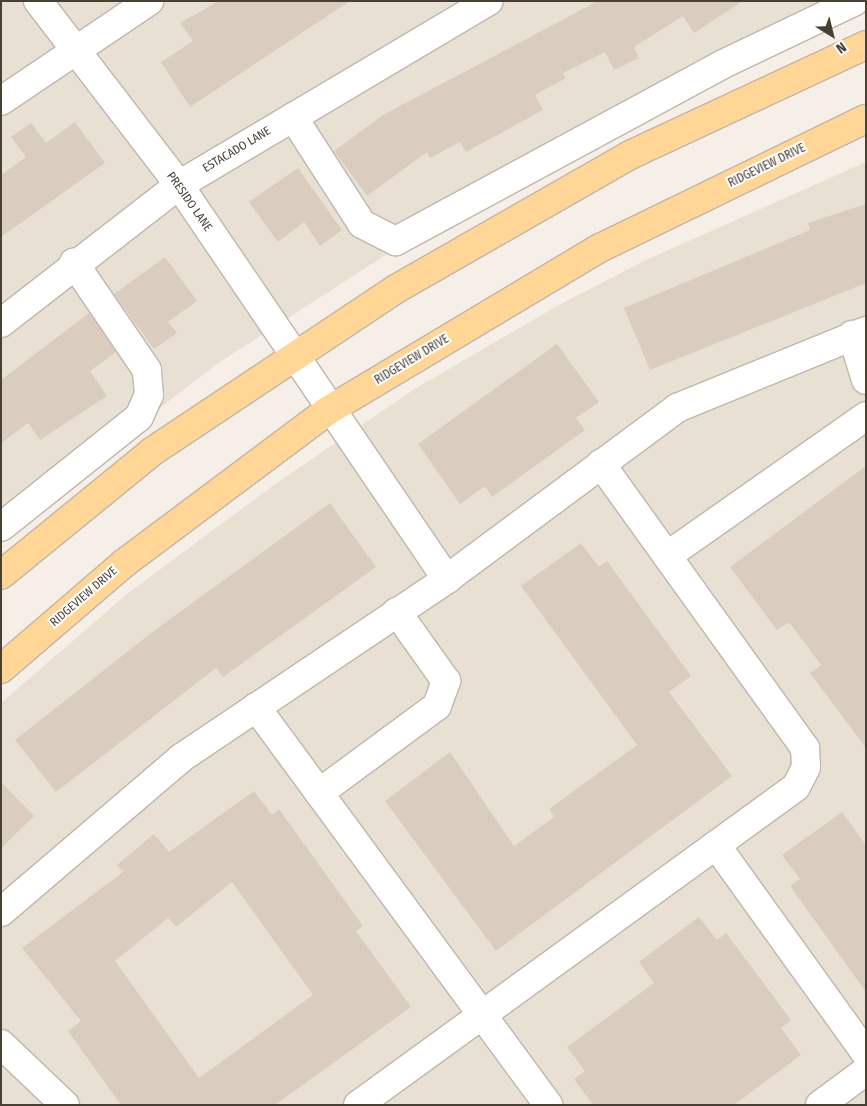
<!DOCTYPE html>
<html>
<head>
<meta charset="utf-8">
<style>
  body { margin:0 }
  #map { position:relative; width:867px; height:1106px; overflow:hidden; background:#f5efe7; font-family:"Fira Sans Condensed",sans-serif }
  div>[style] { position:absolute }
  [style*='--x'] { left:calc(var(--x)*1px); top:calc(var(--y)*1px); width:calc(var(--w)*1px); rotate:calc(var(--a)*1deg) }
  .residential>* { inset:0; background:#e9e0d4 }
  .building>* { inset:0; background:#daccbe }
  .roads { filter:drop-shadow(1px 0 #c1b6a9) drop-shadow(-1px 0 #c1b6a9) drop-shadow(0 1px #c1b6a9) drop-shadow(0 -1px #c1b6a9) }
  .minor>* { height:28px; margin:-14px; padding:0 14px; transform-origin:14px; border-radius:14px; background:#fff }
  .major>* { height:28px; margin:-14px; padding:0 14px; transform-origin:14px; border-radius:14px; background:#ffd695 }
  span { translate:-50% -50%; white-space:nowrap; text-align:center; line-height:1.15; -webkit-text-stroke:4px #fff; paint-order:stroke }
  .street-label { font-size:12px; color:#483f35 }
  .frame { position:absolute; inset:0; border:2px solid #483f35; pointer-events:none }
  .north { position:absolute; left:807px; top:10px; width:50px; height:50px; -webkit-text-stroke:4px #fff; paint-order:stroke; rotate:144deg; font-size:14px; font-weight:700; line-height:20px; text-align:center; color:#483f35 }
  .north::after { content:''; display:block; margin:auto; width:18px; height:22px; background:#483f35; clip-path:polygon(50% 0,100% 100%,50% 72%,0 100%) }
</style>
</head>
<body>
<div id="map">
  <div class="residential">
    <div style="clip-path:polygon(1px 1px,861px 1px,409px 240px,217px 364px,1px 531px)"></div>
    <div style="clip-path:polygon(866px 162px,866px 1105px,1px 1105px,1px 703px,127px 594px,278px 482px,413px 390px,555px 307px,646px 260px)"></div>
  </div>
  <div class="building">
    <div style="clip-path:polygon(219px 1px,350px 1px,190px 107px,161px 62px,193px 41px,180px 23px)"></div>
    <div style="clip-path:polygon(598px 1px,743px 1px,694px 33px,683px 16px,634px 47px,639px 58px,614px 70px,605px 52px,563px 73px,566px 78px,535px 95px,543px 110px,466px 152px,460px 142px,430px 158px,427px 152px,367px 196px,334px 151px,383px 115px)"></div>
    <div style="clip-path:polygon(75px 122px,105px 163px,1px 237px,1px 175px,26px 157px,11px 137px,31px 123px,46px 143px)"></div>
    <div style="clip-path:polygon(298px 168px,342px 230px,320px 246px,304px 222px,278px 242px,249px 202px)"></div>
    <div style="clip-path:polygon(866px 204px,866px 283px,650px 370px,624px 308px,810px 230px,808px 223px)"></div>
    <div style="clip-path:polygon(165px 257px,197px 301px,168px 322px,177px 333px,154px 349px,114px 294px)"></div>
    <div style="clip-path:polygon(89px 313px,116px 352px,90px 371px,107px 396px,40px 440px,28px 423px,1px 443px,1px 380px)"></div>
    <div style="clip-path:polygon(557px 344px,599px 402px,576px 418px,585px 430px,492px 497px,485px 486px,460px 504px,418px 444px)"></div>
    <div style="clip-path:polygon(866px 466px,866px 748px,810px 673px,821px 665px,789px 622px,777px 630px,730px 567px)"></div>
    <div style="clip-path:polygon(330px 503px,376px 567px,223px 677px,216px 668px,56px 792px,15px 740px,155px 630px)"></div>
    <div style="clip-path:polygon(581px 543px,599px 567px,607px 561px,691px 676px,669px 692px,732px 776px,496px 951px,385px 801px,450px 752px,514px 846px,554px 817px,549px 809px,637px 745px,521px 586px)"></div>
    <div style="clip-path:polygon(1px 782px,34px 816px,1px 848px)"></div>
    <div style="clip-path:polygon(evenodd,254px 791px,272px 815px,279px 809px,363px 926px,356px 931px,411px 1007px,275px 1105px,121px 1105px,68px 1031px,81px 1021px,22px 948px,123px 872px,117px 865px,154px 834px,169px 852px,254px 791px,232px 882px,313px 995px,199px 1078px,115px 961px,168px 918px,176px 927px,232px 882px)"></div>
    <div style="clip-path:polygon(842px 812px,866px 845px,866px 992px,790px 886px,800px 879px,782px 855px)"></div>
    <div style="clip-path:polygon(699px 917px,717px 940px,726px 933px,791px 1020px,781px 1028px,801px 1055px,734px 1105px,593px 1105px,574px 1079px,585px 1071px,567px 1047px,654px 983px,639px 962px)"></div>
  </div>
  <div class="roads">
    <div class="minor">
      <div style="--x:38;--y:1;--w:232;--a:52.5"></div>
      <div style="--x:179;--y:185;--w:477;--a:55.8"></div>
      <div style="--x:1;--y:101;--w:179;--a:-34"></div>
      <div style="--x:293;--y:117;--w:127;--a:57.2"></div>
      <div style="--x:362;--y:224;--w:38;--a:27"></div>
      <div style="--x:396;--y:241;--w:370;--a:-28.4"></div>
      <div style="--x:721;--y:65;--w:148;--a:-25.5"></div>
      <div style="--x:1;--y:323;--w:225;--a:-37.8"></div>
      <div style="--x:179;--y:185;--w:360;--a:-30.7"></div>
      <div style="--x:852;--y:335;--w:47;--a:72.7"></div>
      <div style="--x:1;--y:527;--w:176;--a:-38.6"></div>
      <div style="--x:139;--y:417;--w:24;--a:-66"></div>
      <div style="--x:149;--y:395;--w:25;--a:-95"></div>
      <div style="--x:147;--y:370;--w:130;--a:-124.3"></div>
      <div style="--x:667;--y:556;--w:243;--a:-35.1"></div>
      <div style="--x:256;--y:707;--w:494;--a:53.7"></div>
      <div style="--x:319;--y:793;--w:147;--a:-36.4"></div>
      <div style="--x:437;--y:706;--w:27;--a:-70"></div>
      <div style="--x:446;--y:681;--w:85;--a:-125.4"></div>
      <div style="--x:716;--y:845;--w:257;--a:54.3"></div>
      <div style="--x:1;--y:912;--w:237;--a:-40.5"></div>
      <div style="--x:181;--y:758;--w:321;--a:-33.9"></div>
      <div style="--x:447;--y:579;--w:287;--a:-36.6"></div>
      <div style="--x:677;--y:408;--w:204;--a:-22.2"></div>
      <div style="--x:1;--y:1044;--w:88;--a:43.6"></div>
      <div style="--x:358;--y:1105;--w:541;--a:-35.98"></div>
      <div style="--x:796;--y:787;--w:22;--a:-63"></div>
      <div style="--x:806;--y:767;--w:19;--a:-93"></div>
      <div style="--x:805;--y:748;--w:350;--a:-125.7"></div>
      <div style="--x:820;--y:1105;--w:57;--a:-36.5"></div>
    </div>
    <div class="major">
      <div style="--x:1;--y:575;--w:196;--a:-39.2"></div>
      <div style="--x:153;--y:451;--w:292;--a:-33.7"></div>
      <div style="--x:396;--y:289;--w:270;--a:-29.8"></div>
      <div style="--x:630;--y:155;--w:260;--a:-25"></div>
      <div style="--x:1;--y:669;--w:161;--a:-40.7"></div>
      <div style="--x:123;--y:564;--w:257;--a:-36.8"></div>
      <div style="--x:329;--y:410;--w:316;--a:-30.9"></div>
      <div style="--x:600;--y:248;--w:296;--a:-25.9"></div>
    </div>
  </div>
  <div class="street-label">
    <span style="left:237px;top:150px;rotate:-31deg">ESTACADO LANE</span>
    <span style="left:767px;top:166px;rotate:-26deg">RIDGEVIEW DRIVE</span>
    <span style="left:189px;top:202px;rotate:55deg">PRESIDO LANE</span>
    <span style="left:412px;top:360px;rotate:-31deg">RIDGEVIEW DRIVE</span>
    <span style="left:84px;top:597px;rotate:-41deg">RIDGEVIEW DRIVE</span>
  </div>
  <div class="frame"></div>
  <div class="north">N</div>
</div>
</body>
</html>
